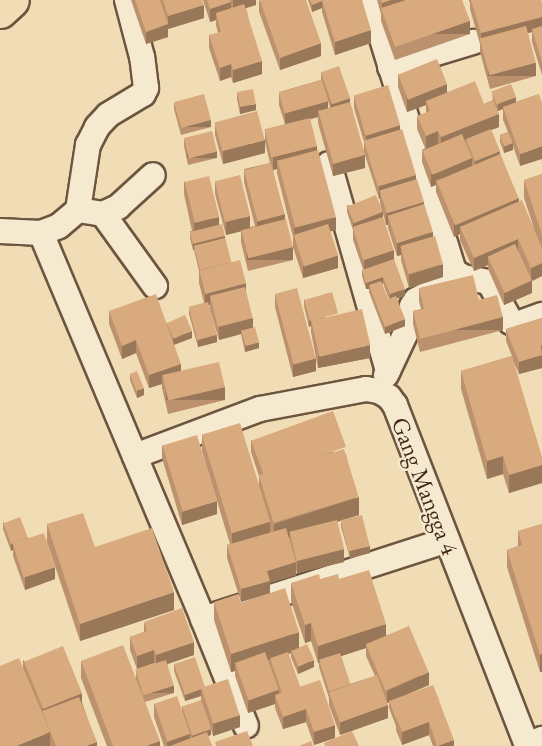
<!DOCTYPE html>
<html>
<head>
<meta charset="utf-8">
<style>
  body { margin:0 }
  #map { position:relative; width:542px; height:746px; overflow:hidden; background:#f0ddb5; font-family:"EB Garamond",serif }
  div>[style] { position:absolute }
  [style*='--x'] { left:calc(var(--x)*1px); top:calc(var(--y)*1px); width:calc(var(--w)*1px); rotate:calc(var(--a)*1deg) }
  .roads { filter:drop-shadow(2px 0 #6d5540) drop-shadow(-2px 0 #6d5540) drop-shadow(0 2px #6d5540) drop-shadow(0 -2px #6d5540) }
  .street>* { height:24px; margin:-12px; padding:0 12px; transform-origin:12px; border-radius:12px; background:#f5e9cf }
  .secondary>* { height:33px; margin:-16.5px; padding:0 16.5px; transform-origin:16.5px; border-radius:16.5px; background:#f5e9cf }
  .highway>* { height:33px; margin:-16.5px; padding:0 16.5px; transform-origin:16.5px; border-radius:16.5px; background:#f0ddb5 }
  .wall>* { inset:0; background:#bb926d }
  .shaded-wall>* { inset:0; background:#997759; transform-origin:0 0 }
  .building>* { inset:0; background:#daaa7f; transform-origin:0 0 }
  span { translate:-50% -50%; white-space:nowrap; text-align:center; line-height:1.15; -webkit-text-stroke:5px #f5e9cf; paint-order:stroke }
  .street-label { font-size:24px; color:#412819 }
</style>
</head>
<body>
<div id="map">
  <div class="roads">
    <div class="street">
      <div style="--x:370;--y:0;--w:284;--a:72.8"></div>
      <div style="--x:454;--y:271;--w:11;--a:34"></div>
      <div style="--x:463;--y:277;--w:26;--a:11"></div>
      <div style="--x:489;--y:282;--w:46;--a:61.2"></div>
      <div style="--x:511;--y:322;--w:6;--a:18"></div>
      <div style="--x:517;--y:324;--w:27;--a:-20"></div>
      <div style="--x:390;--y:67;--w:87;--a:-16.8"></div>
      <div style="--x:329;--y:164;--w:215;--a:74.1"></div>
      <div style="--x:78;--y:210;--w:25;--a:9"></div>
      <div style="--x:103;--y:214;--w:17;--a:-25"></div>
      <div style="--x:118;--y:207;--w:47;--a:-42.4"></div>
      <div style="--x:103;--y:214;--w:89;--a:54.2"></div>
      <div style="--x:0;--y:231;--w:41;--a:2.8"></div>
      <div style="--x:41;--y:233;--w:19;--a:-21"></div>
      <div style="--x:59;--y:226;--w:25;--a:-40"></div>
      <div style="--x:78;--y:210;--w:66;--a:-81.3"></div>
      <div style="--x:88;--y:145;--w:20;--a:-63"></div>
      <div style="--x:97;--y:127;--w:16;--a:-47"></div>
      <div style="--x:108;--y:115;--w:41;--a:-31"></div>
      <div style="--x:143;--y:94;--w:7;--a:-63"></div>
      <div style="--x:146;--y:88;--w:31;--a:-97"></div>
      <div style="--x:142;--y:57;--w:59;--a:-104.7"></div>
      <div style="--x:41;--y:233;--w:419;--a:67.2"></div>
      <div style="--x:203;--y:619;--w:254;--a:-17.9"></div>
      <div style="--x:386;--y:375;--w:54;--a:-64.9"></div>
      <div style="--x:409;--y:326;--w:20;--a:-81"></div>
      <div style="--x:412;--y:306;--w:7;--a:-56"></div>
      <div style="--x:416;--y:300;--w:36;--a:-27"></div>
      <div style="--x:135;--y:456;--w:134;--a:-20.6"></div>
      <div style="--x:260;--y:409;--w:108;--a:-10.7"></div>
      <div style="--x:366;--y:389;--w:13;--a:9"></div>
      <div style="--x:379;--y:391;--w:12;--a:31"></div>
      <div style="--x:389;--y:397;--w:10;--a:53"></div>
      <div style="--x:395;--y:405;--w:366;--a:68.8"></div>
      <div style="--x:203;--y:619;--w:115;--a:68.1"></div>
    </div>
    <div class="secondary">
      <div style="--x:535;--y:746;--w:8;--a:-23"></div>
    </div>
    <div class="highway">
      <div style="--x:0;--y:11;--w:16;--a:-43"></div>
    </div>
  </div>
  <div class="wall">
    <div style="clip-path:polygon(131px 0,202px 0,204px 18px,168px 29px,168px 28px,168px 37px,146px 44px)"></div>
    <div style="clip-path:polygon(203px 0,256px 0,256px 5px,246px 8px,262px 74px,233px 83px,231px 77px,220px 81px,209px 48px,209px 35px,218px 33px,216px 25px,216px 20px,210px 22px)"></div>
    <div style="clip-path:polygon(259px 0,321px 56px,280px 70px,259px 12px)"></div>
    <div style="clip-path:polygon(308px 0,362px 0,371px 43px,335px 55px,322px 12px,322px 8px,312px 12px)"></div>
    <div style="clip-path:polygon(377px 0,462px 0,470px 34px,395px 60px,381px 21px,381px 14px)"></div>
    <div style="clip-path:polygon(469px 0,541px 0,542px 5px,542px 75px,532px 42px,532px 32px,528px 33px,536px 76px,490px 89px,480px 52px,480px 44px,470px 9px,470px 2px,469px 2px)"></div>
    <div style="clip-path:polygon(evenodd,321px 72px,350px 102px,364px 153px,364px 142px,354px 108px,354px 96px,400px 130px,424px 204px,443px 277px,409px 288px,401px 260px,401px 255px,397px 256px,388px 228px,388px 225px,386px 225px,383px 213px,383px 218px,394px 260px,405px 296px,397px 298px,405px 326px,385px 334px,369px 292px,369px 289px,366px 289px,362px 276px,362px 270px,363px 269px,353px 240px,353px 230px,347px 212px,347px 205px,382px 211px,380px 203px,380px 199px,379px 199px,365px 155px,365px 168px,333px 176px,318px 123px,318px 117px,310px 119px,336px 230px,330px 231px,338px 268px,303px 278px,293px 247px,293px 237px,277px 173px,277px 169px,273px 170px,293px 260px,248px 271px,241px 242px,241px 231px,226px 235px,215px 194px,215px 182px,250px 227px,255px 226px,244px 182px,244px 169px,270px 163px,265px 142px,265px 130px,285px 124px,279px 105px,279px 92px,321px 80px,321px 72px,324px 89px,330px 107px,328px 108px,324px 89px,321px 72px,383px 283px,389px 299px,388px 299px,382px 284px,383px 283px)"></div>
    <div style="clip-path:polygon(398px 74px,447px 92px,484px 104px,493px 100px,492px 92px,516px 102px,539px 94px,520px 166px,513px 146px,513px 150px,504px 153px,500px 142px,500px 135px,508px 132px,503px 120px,503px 109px,498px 111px,499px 127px,491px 130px,519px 202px,534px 228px,524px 198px,524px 180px,542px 174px,542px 276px,532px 281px,532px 293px,504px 305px,488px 269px,488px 265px,474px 271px,460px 240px,460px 234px,454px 237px,436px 192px,436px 185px,431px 187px,422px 162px,422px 150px,425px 148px,417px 129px,417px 116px,426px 113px,426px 105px,407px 112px,398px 87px)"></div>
    <div style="clip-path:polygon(237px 92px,256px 110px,240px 114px,237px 99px)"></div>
    <div style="clip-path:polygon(174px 103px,211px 127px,181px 135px,174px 109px)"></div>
    <div style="clip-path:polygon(215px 123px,265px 153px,223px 164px,215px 135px)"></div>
    <div style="clip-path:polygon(184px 139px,217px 158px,188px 165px,184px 146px)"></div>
    <div style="clip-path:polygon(184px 181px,219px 224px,225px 238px,231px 262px,246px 294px,253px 327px,259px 348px,245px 352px,241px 334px,219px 340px,210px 309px,210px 305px,209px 305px,217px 342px,198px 347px,189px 314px,189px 307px,204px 303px,199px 283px,199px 271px,194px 250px,193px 250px,190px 238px,190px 231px,192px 231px,184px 194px)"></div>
    <div style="clip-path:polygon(419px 288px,479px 300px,503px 330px,420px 352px,413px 324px,413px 311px,421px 309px,419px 301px)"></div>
    <div style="clip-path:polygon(275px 294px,316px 371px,293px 377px,275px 307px)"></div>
    <div style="clip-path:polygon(304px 299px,370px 358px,318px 368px,311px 332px,311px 326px,309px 327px,304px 306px)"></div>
    <div style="clip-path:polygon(109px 311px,166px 323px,192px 338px,174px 345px,181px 371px,225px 400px,168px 414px,162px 388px,162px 384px,149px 388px,136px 353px,122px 359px,109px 324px)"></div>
    <div style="clip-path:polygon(542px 318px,542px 368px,519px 374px,513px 361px,542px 458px,542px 483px,509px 493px,503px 474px,487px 479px,461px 389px,461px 371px,512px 356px,506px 341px,506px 329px)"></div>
    <div style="clip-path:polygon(130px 374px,144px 395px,137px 398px,130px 380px)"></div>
    <div style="clip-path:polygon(202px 434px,259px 485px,259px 476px,251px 452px,251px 440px,346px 454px,359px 515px,342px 520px,370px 553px,350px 558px,341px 527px,341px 521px,337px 522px,344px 562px,297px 573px,296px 570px,296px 575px,270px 583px,270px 593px,299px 647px,314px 667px,298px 674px,291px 657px,291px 653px,288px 654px,300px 687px,335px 738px,314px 745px,306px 722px,283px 729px,275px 708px,275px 704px,248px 713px,235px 676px,235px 671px,231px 672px,214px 620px,214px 602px,241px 603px,264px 595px,241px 602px,227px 558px,227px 545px,230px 544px,202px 451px)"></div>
    <div style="clip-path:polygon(162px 445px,217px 514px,182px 525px,162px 458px)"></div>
    <div style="clip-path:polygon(3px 522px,28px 538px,55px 579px,25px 590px,13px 556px,13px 550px,11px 551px,3px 529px)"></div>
    <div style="clip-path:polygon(47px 524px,95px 547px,174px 610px,80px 641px,47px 542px)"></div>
    <div style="clip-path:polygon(542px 524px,542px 672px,540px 672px,507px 567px,507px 550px,518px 546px,518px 531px)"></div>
    <div style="clip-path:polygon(evenodd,320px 579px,339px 579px,429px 685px,408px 694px,440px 704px,454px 746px,433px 746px,429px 735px,402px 745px,396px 730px,396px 725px,396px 726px,389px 708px,389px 702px,387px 703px,388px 718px,340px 735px,329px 705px,329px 698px,319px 667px,319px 663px,318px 663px,311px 641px,305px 643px,291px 601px,291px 583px,320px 579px,366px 648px,366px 656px,375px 676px,350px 684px,341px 656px,366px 648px)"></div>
    <div style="clip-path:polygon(144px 622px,194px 655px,167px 664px,174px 693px,145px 702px,160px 746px,107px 746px,81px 678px,81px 661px,136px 677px,136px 670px,154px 664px,154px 663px,137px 669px,130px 650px,130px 637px,144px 632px)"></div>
    <div style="clip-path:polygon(23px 660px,82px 702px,97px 746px,50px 746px,50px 745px,50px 746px,23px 669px)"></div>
    <div style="clip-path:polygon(174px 664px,205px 687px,240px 727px,213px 736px,211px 729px,211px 735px,208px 736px,212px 746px,164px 746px,154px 717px,154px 704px,182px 711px,182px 706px,210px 726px,201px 701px,201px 696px,185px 701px,174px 671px)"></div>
  </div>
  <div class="shaded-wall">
    <div style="clip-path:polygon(233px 0,256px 0,256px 5px,233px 12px)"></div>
    <div style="clip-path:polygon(391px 0,432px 0,382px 10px,382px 3px)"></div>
    <div style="clip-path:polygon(322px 1px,322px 8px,312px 12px,312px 5px)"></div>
    <div style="clip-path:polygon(231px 2px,231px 15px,216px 13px,216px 20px,210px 22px,210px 9px)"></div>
    <div style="clip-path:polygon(204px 5px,204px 18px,168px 29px,168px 16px)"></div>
    <div style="clip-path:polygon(542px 17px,542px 30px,532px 29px,532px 32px,482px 46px,481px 41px,481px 33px)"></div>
    <div style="left:470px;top:21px;width:13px;height:79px;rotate:90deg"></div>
    <div style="clip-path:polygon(168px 24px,168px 37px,146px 44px,146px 32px)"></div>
    <div style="clip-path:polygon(371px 30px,371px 43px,335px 55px,335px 42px)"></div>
    <div style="clip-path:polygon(321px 43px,321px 56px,280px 70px,280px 58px)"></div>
    <div style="clip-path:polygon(262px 61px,262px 74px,233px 83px,233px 70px)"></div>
    <div style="left:536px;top:63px;width:13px;height:48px;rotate:90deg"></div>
    <div style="clip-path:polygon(231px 64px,231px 77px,220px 81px,220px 68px)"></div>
    <div style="clip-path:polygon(447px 84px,447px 97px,426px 101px,426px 105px,407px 112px,407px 99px)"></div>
    <div style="clip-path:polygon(516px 97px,516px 104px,503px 107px,503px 109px,498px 111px,498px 104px)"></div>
    <div style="clip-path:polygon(350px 98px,350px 104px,331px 110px,331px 104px)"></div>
    <div style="clip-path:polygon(328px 101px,328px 114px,318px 110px,318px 117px,285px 126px,285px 113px)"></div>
    <div style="clip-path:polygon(256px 104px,256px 110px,240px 114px,240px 107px)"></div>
    <div style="clip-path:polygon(499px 114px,499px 127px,441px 150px,441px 137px)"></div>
    <div style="left:211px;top:120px;width:7px;height:31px;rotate:90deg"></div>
    <div style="clip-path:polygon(400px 125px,400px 138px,366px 148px,366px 135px)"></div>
    <div style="clip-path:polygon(438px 131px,438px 144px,426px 149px,426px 136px)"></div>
    <div style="clip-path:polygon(265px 140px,265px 153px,223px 164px,223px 151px)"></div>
    <div style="clip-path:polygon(513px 143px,513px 150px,504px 153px,504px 146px)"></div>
    <div style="clip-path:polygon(317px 146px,317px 159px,277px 160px,277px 169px,273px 170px,273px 157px)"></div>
    <div style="clip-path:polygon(542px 146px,542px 159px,520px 166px,520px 154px)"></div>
    <div style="left:217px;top:151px;width:7px;height:30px;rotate:90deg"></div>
    <div style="clip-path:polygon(500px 151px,500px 158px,475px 168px,475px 161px)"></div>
    <div style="clip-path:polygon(365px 155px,365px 168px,333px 176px,333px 163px)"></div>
    <div style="clip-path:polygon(472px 158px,472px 171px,436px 180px,436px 185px,431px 187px,431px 174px)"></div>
    <div style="clip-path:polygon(416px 175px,416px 187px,380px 190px,380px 199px,379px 199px,379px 186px)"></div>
    <div style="clip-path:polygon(519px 198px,519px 211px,460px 227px,460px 234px,454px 237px,454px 224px)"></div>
    <div style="clip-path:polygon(424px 202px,424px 215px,388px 215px,388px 225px,386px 225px,386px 213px)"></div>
    <div style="clip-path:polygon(383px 212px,383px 219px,353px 227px,353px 223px)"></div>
    <div style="clip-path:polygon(285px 214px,285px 227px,257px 234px,257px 221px)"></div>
    <div style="clip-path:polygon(250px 216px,250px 229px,226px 235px,226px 222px)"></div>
    <div style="clip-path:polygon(219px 217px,219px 230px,194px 236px,194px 223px)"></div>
    <div style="clip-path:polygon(336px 217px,336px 230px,295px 241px,294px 228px)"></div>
    <div style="clip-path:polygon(433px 232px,433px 244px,401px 247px,401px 255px,397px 256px,397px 243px)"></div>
    <div style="clip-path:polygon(225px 236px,225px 243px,194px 246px,194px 250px,193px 250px,193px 244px)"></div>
    <div style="clip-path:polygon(518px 239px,518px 252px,488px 256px,488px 265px,474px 271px,474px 258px)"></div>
    <div style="left:293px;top:247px;width:13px;height:46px;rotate:90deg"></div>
    <div style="clip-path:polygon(394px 250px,394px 263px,364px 273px,364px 260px)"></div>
    <div style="clip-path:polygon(338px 255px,338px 268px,303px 278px,303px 266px)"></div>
    <div style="clip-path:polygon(542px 263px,542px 276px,532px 281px,532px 293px,504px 305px,504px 292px,531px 281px,531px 268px)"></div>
    <div style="clip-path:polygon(443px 264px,443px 277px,409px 288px,409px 275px)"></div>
    <div style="clip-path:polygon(383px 277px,383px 283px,370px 288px,369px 285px,369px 289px,366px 289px,366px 283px)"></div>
    <div style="clip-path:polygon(246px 283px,246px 296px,210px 296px,210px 305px,205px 306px,205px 293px)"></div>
    <div style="clip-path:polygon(405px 289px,405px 296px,390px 301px,390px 294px)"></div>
    <div style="left:503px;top:317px;width:13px;height:86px;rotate:90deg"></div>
    <div style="clip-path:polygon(253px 318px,253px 331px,241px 330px,241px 334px,219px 340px,219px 327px)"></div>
    <div style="clip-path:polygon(311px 319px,311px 326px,309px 327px,309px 320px)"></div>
    <div style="clip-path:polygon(405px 319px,405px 326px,385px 334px,385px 327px)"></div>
    <div style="clip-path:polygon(192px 331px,192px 338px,173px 345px,173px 338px)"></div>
    <div style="clip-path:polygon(217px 335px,217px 342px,198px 347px,198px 340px)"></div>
    <div style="clip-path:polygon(136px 340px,136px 353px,122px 359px,122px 346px)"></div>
    <div style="clip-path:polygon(259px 342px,259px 348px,245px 352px,245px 345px)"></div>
    <div style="clip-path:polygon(370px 345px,370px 358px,318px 368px,318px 356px)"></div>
    <div style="clip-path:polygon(541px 345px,542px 345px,542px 368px,519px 374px,519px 362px)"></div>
    <div style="clip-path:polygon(316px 358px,316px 371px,293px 377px,293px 364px)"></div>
    <div style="clip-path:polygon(181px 364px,181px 377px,162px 375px,162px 384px,149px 388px,149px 375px)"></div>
    <div style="left:225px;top:387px;width:13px;height:59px;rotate:90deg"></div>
    <div style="clip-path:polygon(144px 388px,144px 395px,137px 398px,137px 391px)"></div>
    <div style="clip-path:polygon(503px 456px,503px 474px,487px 479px,487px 461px)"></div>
    <div style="clip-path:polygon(542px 465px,542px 483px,509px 493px,509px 475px)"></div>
    <div style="clip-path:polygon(359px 497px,359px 515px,291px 536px,290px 532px,290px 537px,274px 541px,274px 524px)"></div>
    <div style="clip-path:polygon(217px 501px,217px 514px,182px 525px,182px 512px)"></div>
    <div style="clip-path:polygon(270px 522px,270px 540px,232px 551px,232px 533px)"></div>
    <div style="clip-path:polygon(11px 544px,13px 544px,13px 550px,11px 551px)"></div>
    <div style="clip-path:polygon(370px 546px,370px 553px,350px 558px,350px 551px)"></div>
    <div style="clip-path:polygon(344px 549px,344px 562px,297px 573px,297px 561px)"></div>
    <div style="clip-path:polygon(296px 562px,296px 575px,270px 583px,270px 593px,241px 602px,241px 589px,267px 571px)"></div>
    <div style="clip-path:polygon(55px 567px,55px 579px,25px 590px,25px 577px)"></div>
    <div style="clip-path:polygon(174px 592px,174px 610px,80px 641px,80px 624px)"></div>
    <div style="clip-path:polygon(311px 623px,311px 641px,305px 643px,305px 625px)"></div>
    <div style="clip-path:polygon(386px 624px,386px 642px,366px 644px,366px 648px,320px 663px,319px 660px,319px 663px,318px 663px,318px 646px)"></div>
    <div style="clip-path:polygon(299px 632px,299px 650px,291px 650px,291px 653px,237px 670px,235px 663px,235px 671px,231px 672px,231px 654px)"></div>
    <div style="clip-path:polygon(194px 642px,194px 655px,156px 668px,156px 655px)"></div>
    <div style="clip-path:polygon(154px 650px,154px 663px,137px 669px,137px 656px)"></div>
    <div style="left:542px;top:654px;width:18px;height:2px;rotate:90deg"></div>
    <div style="clip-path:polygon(314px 660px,314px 667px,298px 674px,298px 667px)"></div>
    <div style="clip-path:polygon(429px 672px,429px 685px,387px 703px,387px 691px)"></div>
    <div style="left:174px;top:686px;width:7px;height:31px;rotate:90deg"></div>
    <div style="clip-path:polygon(201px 689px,201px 696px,185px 701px,185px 695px)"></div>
    <div style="clip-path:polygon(279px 690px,279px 702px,275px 695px,275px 704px,248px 713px,248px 700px)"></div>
    <div style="clip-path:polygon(82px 693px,82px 706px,42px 711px,42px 708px)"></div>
    <div style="clip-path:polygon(388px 705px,388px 718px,340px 735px,340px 722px)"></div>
    <div style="clip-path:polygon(306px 709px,306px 722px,283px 729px,283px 717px)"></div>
    <div style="clip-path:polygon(240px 715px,240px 727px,213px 736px,213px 723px)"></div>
    <div style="clip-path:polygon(429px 722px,429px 735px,402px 745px,402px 732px)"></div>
    <div style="clip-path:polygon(335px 725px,335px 738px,314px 745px,314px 732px)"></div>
    <div style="clip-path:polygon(211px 729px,211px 735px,192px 741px,192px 735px)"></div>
    <div style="clip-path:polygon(50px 732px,50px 746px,16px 746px)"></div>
    <div style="clip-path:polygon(190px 734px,190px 746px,167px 746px,167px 742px)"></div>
    <div style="clip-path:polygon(454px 740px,454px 746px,438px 746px)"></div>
    <div style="clip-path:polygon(160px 741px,160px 746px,146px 746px)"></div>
    <div style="clip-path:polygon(97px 742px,97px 746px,86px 746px)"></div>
  </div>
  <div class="building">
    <div style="clip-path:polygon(135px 0,160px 0,168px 24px,146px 32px)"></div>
    <div style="clip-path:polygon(163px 0,202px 0,204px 5px,168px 16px)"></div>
    <div style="clip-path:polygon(207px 0,230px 0,231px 2px,210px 9px)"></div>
    <div style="clip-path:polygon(260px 0,306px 0,321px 43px,280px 58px)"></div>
    <div style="clip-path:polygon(310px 0,322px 0,322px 1px,312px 5px)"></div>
    <div style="clip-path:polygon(322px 0,362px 0,371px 30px,335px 42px)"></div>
    <div style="clip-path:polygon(381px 0,391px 0,382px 3px)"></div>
    <div style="clip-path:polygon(406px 0,462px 0,470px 21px,395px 47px,381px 8px)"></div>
    <div style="clip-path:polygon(471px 0,541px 0,542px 5px,542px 17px,481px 33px)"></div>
    <div style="clip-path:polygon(244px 4px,262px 61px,233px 70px,231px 64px,220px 68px,209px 35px,221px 32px,216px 13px)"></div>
    <div style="left:526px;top:26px;width:38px;height:48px;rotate:75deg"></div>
    <div style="clip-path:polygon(542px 26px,542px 62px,532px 29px)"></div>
    <div style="left:437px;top:59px;width:27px;height:42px;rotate:68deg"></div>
    <div style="left:339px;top:66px;width:34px;height:19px;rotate:71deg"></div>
    <div style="left:322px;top:80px;width:22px;height:45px;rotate:74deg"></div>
    <div style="clip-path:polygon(475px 81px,484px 104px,493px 100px,499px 114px,441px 137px,438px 131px,426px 136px,417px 116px,430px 111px,426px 101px)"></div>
    <div style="left:511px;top:84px;width:14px;height:21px;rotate:69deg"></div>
    <div style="left:388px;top:85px;width:42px;height:36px;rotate:73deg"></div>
    <div style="left:253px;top:89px;width:15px;height:16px;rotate:79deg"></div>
    <div style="left:204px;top:94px;width:27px;height:31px;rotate:75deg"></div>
    <div style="clip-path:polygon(539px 94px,542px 103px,542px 146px,520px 154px,503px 107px)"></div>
    <div style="left:350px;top:102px;width:55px;height:33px;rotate:74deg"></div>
    <div style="left:257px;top:111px;width:30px;height:44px;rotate:75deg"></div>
    <div style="left:310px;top:118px;width:29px;height:47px;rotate:76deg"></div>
    <div style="left:402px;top:129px;width:48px;height:40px;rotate:73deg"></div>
    <div style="left:491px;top:129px;width:24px;height:27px;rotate:68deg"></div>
    <div style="left:212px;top:131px;width:21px;height:29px;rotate:76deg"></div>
    <div style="left:508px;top:132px;width:12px;height:9px;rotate:66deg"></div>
    <div style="left:462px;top:134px;width:26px;height:43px;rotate:67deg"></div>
    <div style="left:318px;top:150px;width:69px;height:42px;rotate:75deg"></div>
    <div style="left:500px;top:154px;width:48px;height:69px;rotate:67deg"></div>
    <div style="left:271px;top:163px;width:53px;height:28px;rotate:75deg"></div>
    <div style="clip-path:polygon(542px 174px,542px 235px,524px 180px)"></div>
    <div style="left:240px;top:175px;width:42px;height:26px;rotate:76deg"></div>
    <div style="left:209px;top:176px;width:42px;height:25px;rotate:76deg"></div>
    <div style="left:417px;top:179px;width:24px;height:39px;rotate:73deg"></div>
    <div style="left:376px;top:195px;width:18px;height:31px;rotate:68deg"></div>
    <div style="clip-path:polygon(522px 200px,542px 248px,542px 263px,531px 268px,518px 239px,474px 258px,460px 227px)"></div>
    <div style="left:424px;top:204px;width:29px;height:38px;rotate:72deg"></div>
    <div style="left:383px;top:217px;width:35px;height:32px;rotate:72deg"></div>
    <div style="left:286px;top:219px;width:29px;height:46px;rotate:76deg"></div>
    <div style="left:222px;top:224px;width:12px;height:33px;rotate:76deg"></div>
    <div style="left:328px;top:224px;width:33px;height:36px;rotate:72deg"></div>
    <div style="left:435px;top:236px;width:29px;height:36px;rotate:74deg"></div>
    <div style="left:225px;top:238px;width:25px;height:32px;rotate:76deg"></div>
    <div style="left:515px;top:244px;width:40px;height:30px;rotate:65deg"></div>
    <div style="clip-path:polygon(394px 259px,405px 289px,390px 294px,383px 277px,366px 283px,362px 270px)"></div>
    <div style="left:240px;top:260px;width:24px;height:42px;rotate:75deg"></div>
    <div style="clip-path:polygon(473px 275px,479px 300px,497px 295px,503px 317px,420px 339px,413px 311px,424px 309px,419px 288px)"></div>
    <div style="clip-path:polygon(381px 281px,388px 299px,396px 296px,405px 319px,385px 327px,369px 285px)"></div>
    <div style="left:245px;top:287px;width:32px;height:36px;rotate:76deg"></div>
    <div style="left:297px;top:288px;width:73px;height:23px;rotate:75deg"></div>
    <div style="left:332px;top:292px;width:22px;height:29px;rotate:74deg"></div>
    <div style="clip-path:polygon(156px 294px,181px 364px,149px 375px,136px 340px,122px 346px,109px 311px)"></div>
    <div style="left:208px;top:302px;width:34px;height:20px;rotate:75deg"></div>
    <div style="left:362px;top:309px;width:37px;height:52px;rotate:77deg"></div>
    <div style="left:185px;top:315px;width:17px;height:20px;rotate:66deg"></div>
    <div style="clip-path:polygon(542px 318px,542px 345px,541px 345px,542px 355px,519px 362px,506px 329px)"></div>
    <div style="left:255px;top:327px;width:16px;height:14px;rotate:75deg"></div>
    <div style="clip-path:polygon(512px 356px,542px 458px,542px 465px,509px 475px,503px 456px,487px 461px,461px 371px)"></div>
    <div style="left:219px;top:362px;width:26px;height:58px;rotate:77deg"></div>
    <div style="left:137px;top:371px;width:18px;height:8px;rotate:68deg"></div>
    <div style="left:333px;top:411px;width:38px;height:87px;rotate:70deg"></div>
    <div style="left:240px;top:423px;width:103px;height:40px;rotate:73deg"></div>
    <div style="left:197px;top:435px;width:69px;height:36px;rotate:73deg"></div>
    <div style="left:344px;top:449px;width:50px;height:89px;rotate:73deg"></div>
    <div style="clip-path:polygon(83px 513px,95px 547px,152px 528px,174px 592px,80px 624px,47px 524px)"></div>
    <div style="left:362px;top:515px;width:32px;height:22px;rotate:76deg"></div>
    <div style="left:20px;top:517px;width:22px;height:18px;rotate:69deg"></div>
    <div style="left:337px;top:520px;width:30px;height:49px;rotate:76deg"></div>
    <div style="clip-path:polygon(542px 524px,542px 654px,540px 655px,507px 550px,522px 545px,518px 531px)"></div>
    <div style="clip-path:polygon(286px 528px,296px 562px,267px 571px,270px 581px,241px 589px,227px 545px)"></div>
    <div style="left:44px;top:533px;width:36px;height:33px;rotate:72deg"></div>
    <div style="clip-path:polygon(369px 570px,386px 624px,318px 646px,311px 623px,305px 625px,291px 583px,319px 574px,320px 579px,338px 574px,339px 579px)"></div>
    <div style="clip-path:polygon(285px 588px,299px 632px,231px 654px,214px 602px,238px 594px,241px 603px)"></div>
    <div style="clip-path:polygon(182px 608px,194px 642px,156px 655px,154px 650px,137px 656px,130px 637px,147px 631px,144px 622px)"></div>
    <div style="left:409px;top:626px;width:50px;height:47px;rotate:67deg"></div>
    <div style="left:307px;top:644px;width:17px;height:17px;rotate:66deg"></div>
    <div style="clip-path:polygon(123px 645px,160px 741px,146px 746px,113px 746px,81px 661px)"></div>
    <div style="left:63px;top:646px;width:51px;height:42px;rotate:68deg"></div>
    <div style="left:265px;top:652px;width:40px;height:32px;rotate:70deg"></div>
    <div style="left:288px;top:652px;width:37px;height:19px;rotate:71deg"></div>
    <div style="left:340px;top:653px;width:33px;height:22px;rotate:72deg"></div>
    <div style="clip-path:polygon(195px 657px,205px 687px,201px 688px,202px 689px,185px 695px,174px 664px)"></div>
    <div style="clip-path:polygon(19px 658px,50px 732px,16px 746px,0 746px,0 666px)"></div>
    <div style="left:166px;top:660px;width:27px;height:32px;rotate:73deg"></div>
    <div style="left:377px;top:675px;width:32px;height:51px;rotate:70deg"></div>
    <div style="left:228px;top:679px;width:38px;height:28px;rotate:72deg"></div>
    <div style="clip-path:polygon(320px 680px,335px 725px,314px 732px,306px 709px,283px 717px,275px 695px)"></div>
    <div style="clip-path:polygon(433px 685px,440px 702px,439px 701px,396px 717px,397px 718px,396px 719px,389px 701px)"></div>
    <div style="left:177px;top:696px;width:40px;height:24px;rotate:71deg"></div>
    <div style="clip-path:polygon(79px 697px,97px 742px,86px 746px,56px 746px,42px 711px)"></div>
    <div style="left:201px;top:700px;width:31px;height:20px;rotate:71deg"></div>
    <div style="clip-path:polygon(439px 701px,454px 740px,437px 746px,429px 722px,402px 732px,396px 717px)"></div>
    <div style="clip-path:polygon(247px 731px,253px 746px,216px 746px,215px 742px)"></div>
    <div style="clip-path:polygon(352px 731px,359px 746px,325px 746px,324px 743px)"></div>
    <div style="clip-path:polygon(207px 732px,212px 746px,170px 746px)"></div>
    <div style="clip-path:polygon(311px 741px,313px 746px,299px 746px)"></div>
  </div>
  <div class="street-label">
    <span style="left:425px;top:486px;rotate:69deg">Gang Mangga 4</span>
  </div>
</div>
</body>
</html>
